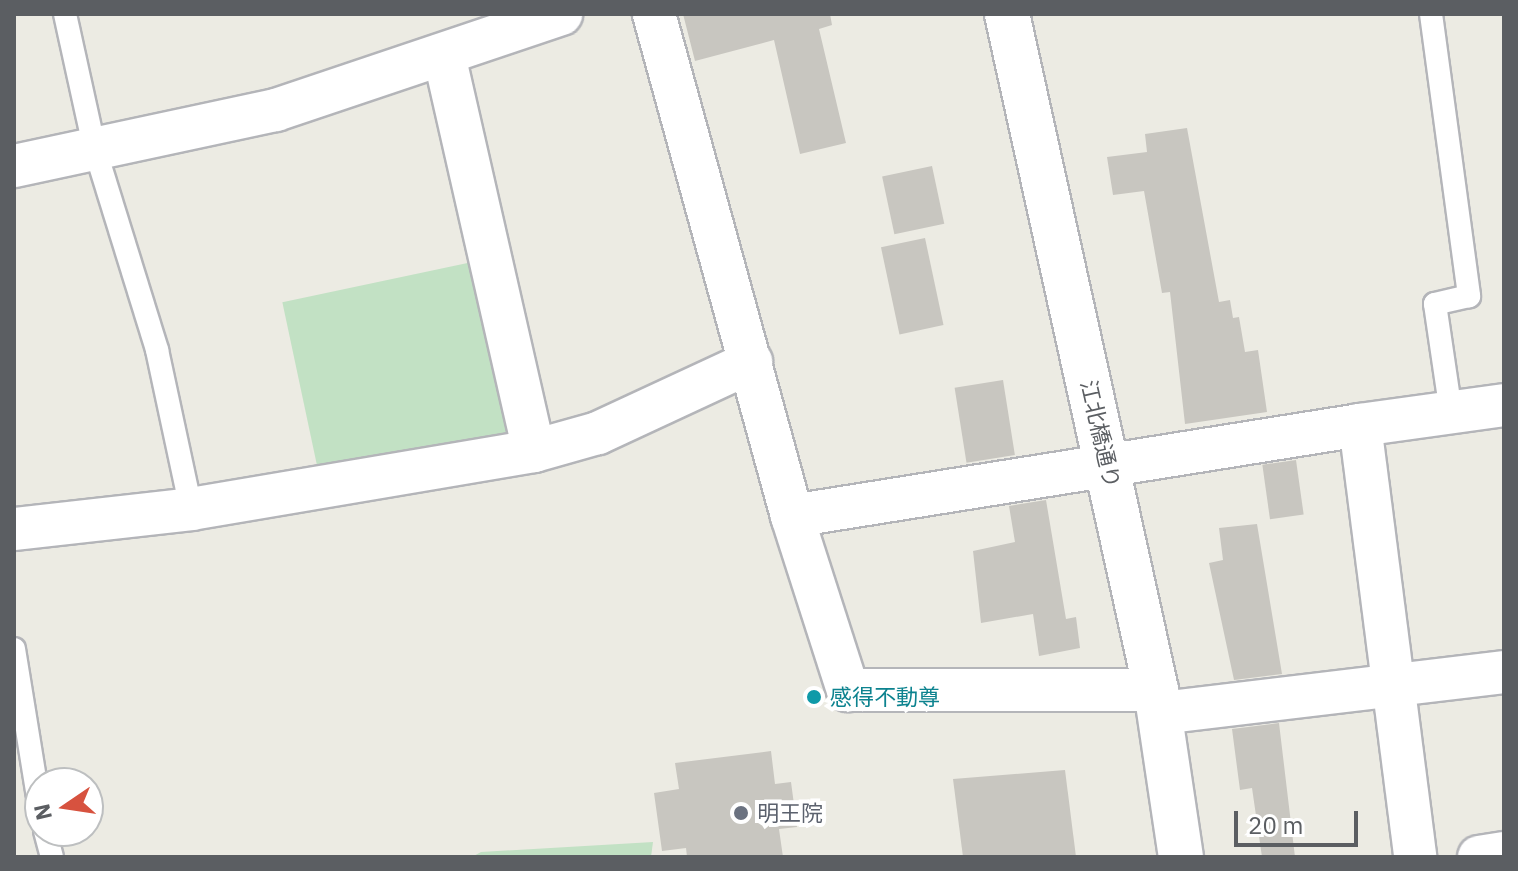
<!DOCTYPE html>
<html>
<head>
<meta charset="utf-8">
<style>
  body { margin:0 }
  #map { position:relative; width:1518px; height:871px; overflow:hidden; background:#ecebe3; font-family:"IBM Plex Sans","Noto Sans JP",sans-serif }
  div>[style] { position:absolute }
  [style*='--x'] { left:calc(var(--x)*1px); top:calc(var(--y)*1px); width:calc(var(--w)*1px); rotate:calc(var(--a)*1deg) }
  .green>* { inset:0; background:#c2e1c4; transform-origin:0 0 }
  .building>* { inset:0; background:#c8c6c0; transform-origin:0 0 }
  .roads { filter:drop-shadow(2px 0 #b4b5b9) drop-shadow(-2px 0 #b4b5b9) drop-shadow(0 2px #b4b5b9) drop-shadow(0 -2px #b4b5b9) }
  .lane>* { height:22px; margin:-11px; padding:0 11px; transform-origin:11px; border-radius:11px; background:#fff }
  .street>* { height:42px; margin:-21px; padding:0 21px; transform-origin:21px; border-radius:21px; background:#fff }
  .secondary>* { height:44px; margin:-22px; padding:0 22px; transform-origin:22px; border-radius:22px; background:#fff }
  .dots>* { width:22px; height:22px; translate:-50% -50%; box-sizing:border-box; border:4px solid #fff; border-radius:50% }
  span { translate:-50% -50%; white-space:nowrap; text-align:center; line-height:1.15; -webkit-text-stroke:8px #fff; paint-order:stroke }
  .street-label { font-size:22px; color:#5b5e62 }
  .culture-label { font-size:22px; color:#0d838f }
  .left { translate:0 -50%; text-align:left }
  .worship-label { font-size:22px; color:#5b616d }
  .frame { position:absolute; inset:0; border:16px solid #5b5e62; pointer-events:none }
  .north { position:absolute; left:24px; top:767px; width:80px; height:80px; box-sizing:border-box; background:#fff; border:2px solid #bdbfc0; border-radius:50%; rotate:257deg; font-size:22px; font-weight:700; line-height:32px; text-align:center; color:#5b5e62 }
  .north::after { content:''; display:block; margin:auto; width:28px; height:36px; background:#d7523f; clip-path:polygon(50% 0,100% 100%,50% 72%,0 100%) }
  .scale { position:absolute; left:1234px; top:811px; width:124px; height:36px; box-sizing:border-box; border:4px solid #5b5e62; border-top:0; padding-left:10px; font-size:24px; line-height:28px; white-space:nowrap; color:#5b5e62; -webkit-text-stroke:6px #fff; paint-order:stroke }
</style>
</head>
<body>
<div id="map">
  <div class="green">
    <div style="left:477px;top:261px;width:179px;height:199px;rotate:78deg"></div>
    <div style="clip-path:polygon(653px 842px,651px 857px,472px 857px,481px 852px)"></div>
  </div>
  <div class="building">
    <div style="clip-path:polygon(683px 14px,830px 14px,832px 25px,819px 29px,846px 143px,800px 154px,774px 40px,695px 61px)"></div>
    <div style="clip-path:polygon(1187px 128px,1219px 302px,1230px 300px,1233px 318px,1239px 317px,1245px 352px,1258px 350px,1267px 412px,1185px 424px,1170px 292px,1162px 293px,1144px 191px,1113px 195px,1107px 157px,1147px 152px,1145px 134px)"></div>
    <div style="left:932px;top:166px;width:59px;height:51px;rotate:78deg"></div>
    <div style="left:925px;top:238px;width:89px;height:45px;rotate:78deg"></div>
    <div style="left:1003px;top:380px;width:76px;height:49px;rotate:81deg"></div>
    <div style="left:1296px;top:460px;width:55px;height:34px;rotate:82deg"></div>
    <div style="clip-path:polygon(1046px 500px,1066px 619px,1076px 617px,1080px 648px,1039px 656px,1033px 614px,981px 623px,973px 551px,1015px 542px,1009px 506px)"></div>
    <div style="clip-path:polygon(1257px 524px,1282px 674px,1234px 680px,1209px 563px,1223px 560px,1219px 528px)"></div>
    <div style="clip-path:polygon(1279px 723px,1295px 857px,1262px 857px,1252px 788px,1240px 790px,1232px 729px)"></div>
    <div style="clip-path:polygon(771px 751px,775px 784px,791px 782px,797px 827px,779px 829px,783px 857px,687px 857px,686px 848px,662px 851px,654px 793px,679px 789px,675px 763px)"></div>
    <div style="clip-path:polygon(1065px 770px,1076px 857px,963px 857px,953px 779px)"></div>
  </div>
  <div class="roads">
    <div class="lane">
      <div style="--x:65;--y:14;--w:135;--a:77.6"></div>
      <div style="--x:94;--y:146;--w:214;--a:72.8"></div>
      <div style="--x:157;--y:350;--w:163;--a:77.9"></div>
      <div style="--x:1431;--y:14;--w:285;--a:82.3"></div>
      <div style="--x:1469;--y:296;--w:35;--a:167"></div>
      <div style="--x:1435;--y:304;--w:110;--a:81.6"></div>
      <div style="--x:14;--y:649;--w:163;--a:80.8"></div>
      <div style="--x:45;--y:831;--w:27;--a:75"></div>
    </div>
    <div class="street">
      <div style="--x:654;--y:14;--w:521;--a:74.63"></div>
      <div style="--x:792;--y:516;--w:183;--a:72.2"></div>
      <div style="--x:848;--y:690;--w:308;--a:0"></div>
      <div style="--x:444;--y:55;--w:406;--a:77.2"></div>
      <div style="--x:14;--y:166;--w:268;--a:-12.1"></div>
      <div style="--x:276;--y:110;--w:301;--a:-18.6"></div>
      <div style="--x:1360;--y:425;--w:145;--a:-7.9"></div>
      <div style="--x:792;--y:516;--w:575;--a:-9.1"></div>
      <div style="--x:1360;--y:425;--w:435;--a:82.7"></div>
      <div style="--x:14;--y:529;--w:178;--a:-6.4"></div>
      <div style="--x:191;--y:509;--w:348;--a:-9.6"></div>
      <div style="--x:534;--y:451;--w:66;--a:-15.7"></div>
      <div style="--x:598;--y:433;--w:169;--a:-24.9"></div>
      <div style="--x:1161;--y:713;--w:345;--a:-6.8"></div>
      <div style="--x:1479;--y:857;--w:25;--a:-9"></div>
    </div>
    <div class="secondary">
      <div style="--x:1007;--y:14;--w:692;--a:77.57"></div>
      <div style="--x:1156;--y:690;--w:169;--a:81.5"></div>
    </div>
  </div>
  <div class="dots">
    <div style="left:814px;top:697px;background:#0f9aa8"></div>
    <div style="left:741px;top:813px;background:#6b7280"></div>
  </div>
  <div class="street-label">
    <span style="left:1101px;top:434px;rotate:77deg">江北橋通り</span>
  </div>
  <div class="culture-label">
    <span class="left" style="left:830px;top:697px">感得不動尊</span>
  </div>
  <div class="worship-label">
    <span class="left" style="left:757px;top:813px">明王院</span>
  </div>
  <div class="frame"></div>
  <div class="north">N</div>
  <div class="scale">20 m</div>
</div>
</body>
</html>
